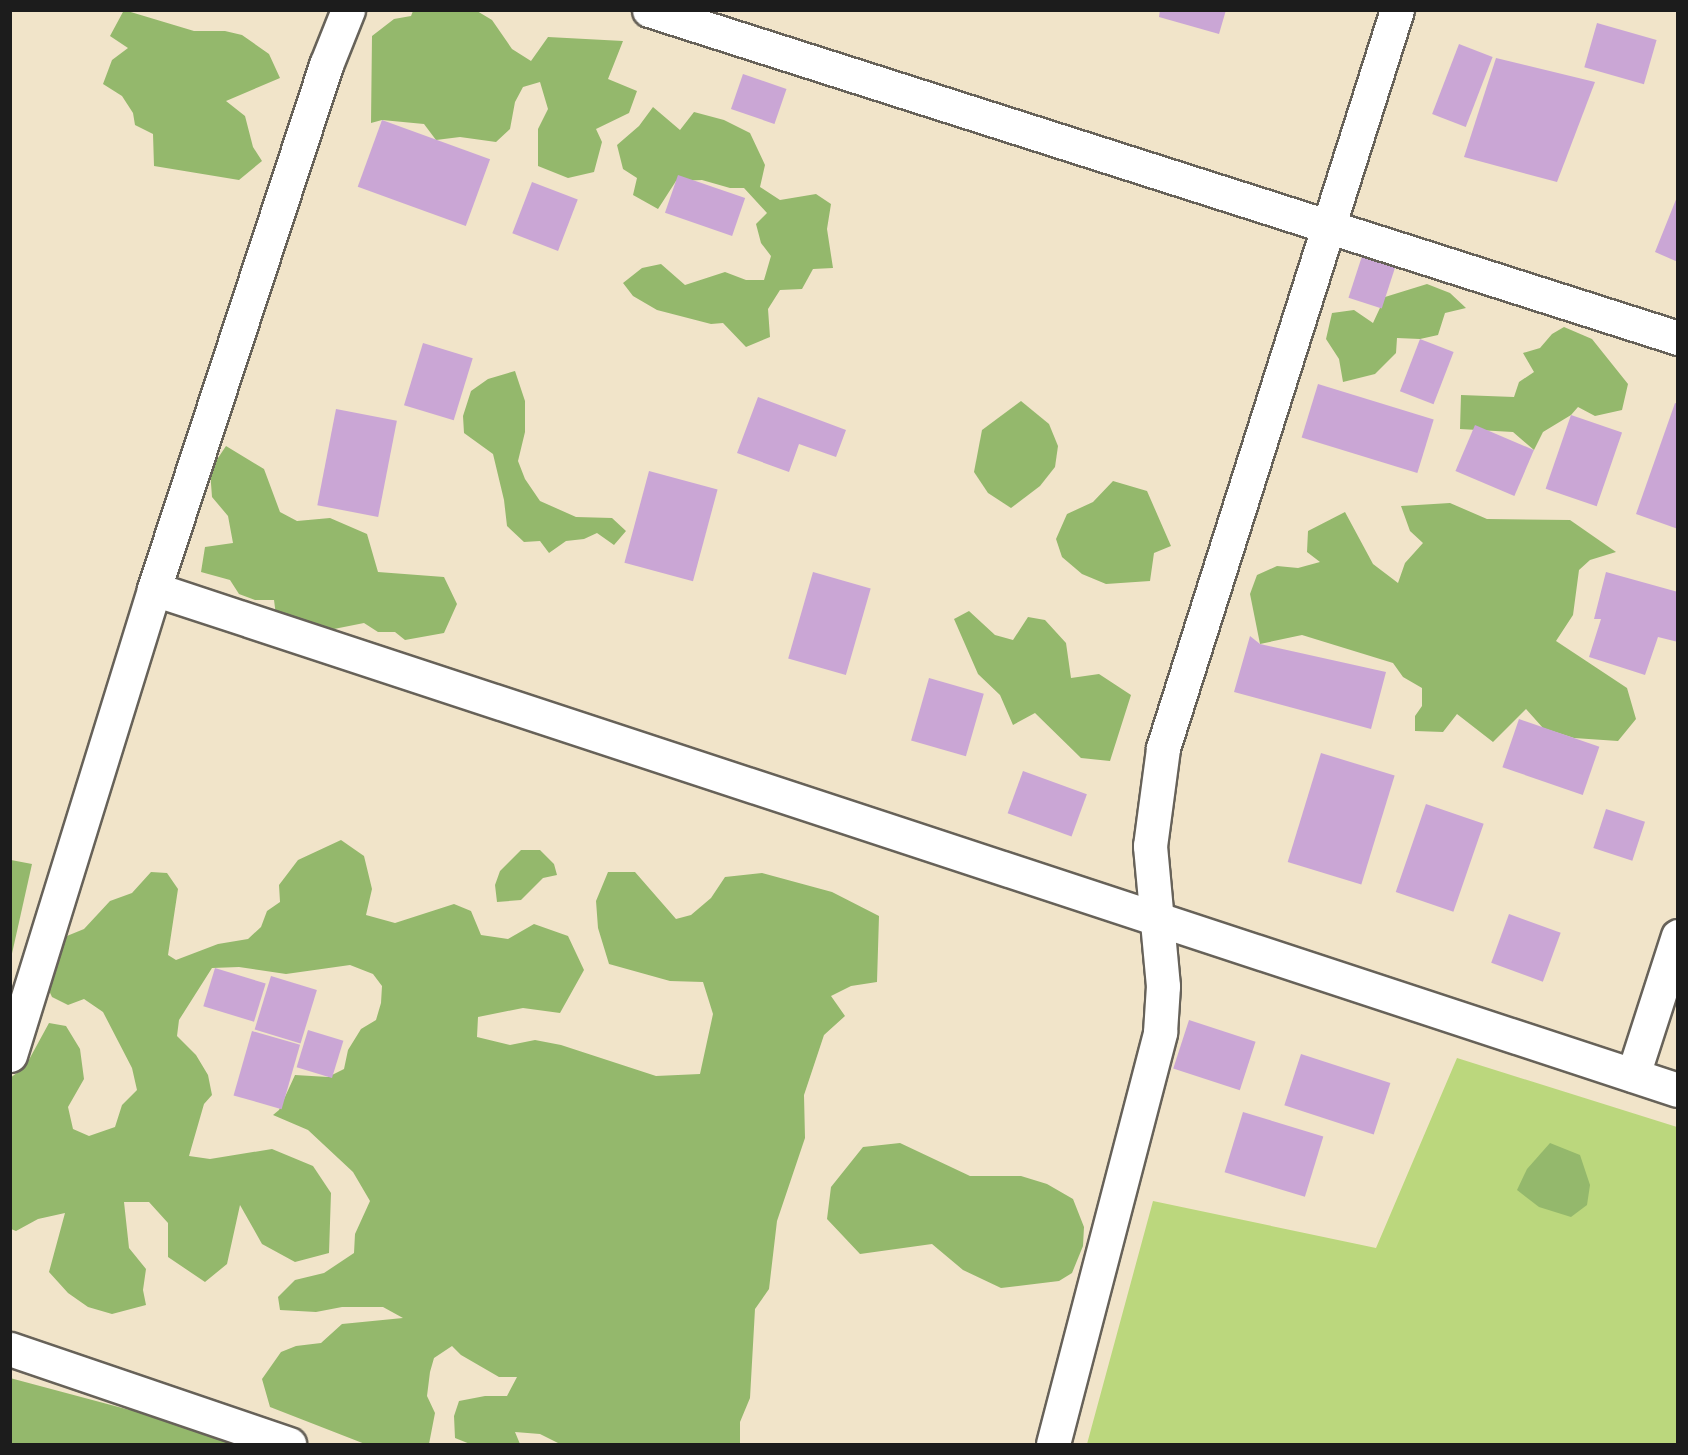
<!DOCTYPE html>
<html>
<head>
<meta charset="utf-8">
<style>
  body { margin:0 }
  #map { position:relative; width:1688px; height:1455px; overflow:hidden; background:#f1e4c9; font-family:"Indie Flower",sans-serif }
  div>[style] { position:absolute }
  [style*='--x'] { left:calc(var(--x)*1px); top:calc(var(--y)*1px); width:calc(var(--w)*1px); rotate:calc(var(--a)*1deg) }
  .green>* { inset:0; background:#bbd77d }
  .forest>* { inset:0; background:#94b86c }
  .building>* { inset:0; background:#caa6d5; transform-origin:0 0 }
  .roads { filter:drop-shadow(2px 0 #676259) drop-shadow(-2px 0 #676259) drop-shadow(0 2px #676259) drop-shadow(0 -2px #676259) }
  .minor>* { height:33px; margin:-16.5px; padding:0 16.5px; transform-origin:16.5px; border-radius:16.5px; background:#fff }
  span { translate:-50% -50%; white-space:nowrap; text-align:center; line-height:1.15; -webkit-text-stroke:4.5px #fdfcf7; paint-order:stroke }
  .frame { position:absolute; inset:0; border:12px solid #1c1c1c; pointer-events:none }
</style>
</head>
<body>
<div id="map">
  <div class="green">
    <div style="clip-path:polygon(1457px 1058px,1677px 1127px,1677px 1444px,1087px 1444px,1153px 1201px,1376px 1248px)"></div>
  </div>
  <div class="forest">
    <div style="clip-path:polygon(124px 10px,194px 31px,225px 31px,242px 35px,269px 54px,280px 78px,226px 101px,245px 116px,253px 147px,262px 161px,239px 180px,154px 166px,153px 134px,135px 125px,133px 113px,122px 96px,103px 84px,112px 60px,128px 48px,110px 36px)"></div>
    <div style="clip-path:polygon(413px 11px,477px 11px,492px 20px,512px 49px,531px 61px,548px 37px,623px 41px,608px 79px,637px 91px,629px 113px,596px 129px,602px 142px,594px 172px,568px 178px,538px 166px,538px 129px,548px 109px,540px 82px,523px 87px,515px 102px,510px 129px,496px 142px,460px 137px,436px 140px,424px 124px,382px 120px,371px 123px,372px 36px,394px 19px,411px 16px)"></div>
    <div style="clip-path:polygon(653px 107px,680px 130px,694px 112px,724px 120px,750px 133px,765px 165px,760px 187px,780px 200px,816px 194px,831px 204px,827px 229px,833px 268px,813px 269px,802px 289px,780px 290px,768px 309px,770px 337px,746px 347px,723px 323px,711px 324px,657px 310px,633px 296px,623px 283px,642px 268px,661px 264px,685px 285px,725px 272px,746px 280px,764px 280px,771px 256px,761px 243px,756px 224px,767px 213px,744px 188px,730px 188px,702px 180px,676px 181px,658px 209px,633px 195px,637px 178px,623px 169px,617px 145px,639px 126px)"></div>
    <div style="clip-path:polygon(1427px 284px,1450px 293px,1466px 308px,1445px 313px,1438px 335px,1420px 339px,1397px 338px,1396px 353px,1375px 374px,1343px 382px,1339px 359px,1326px 339px,1332px 313px,1354px 310px,1373px 323px,1385px 297px)"></div>
    <div style="clip-path:polygon(1564px 327px,1592px 339px,1628px 384px,1622px 410px,1595px 416px,1578px 407px,1571px 415px,1543px 432px,1534px 450px,1513px 432px,1460px 429px,1461px 395px,1514px 397px,1519px 382px,1534px 372px,1523px 353px,1540px 348px,1552px 334px)"></div>
    <div style="clip-path:polygon(515px 371px,525px 401px,525px 432px,518px 461px,525px 479px,540px 501px,576px 517px,612px 518px,626px 531px,614px 545px,597px 533px,584px 539px,566px 541px,549px 553px,540px 541px,524px 542px,507px 526px,504px 500px,493px 454px,464px 433px,463px 416px,471px 391px,488px 379px)"></div>
    <div style="clip-path:polygon(1021px 401px,1049px 424px,1058px 446px,1055px 467px,1040px 486px,1011px 508px,988px 493px,974px 472px,982px 430px)"></div>
    <div style="clip-path:polygon(226px 446px,264px 469px,280px 512px,297px 521px,330px 518px,367px 534px,378px 572px,444px 577px,457px 604px,444px 633px,405px 640px,395px 632px,378px 632px,364px 623px,324px 631px,277px 623px,274px 600px,255px 600px,239px 594px,230px 580px,201px 572px,205px 547px,233px 543px,228px 516px,212px 497px,210px 470px)"></div>
    <div style="clip-path:polygon(1113px 481px,1147px 491px,1171px 546px,1154px 553px,1150px 581px,1106px 584px,1082px 574px,1062px 557px,1056px 539px,1067px 514px,1093px 502px)"></div>
    <div style="clip-path:polygon(1450px 503px,1487px 519px,1570px 520px,1616px 552px,1590px 560px,1579px 570px,1573px 615px,1556px 641px,1627px 688px,1636px 719px,1618px 741px,1574px 738px,1543px 728px,1526px 709px,1493px 742px,1457px 714px,1443px 732px,1415px 731px,1415px 716px,1422px 706px,1422px 688px,1403px 677px,1393px 663px,1302px 635px,1260px 644px,1250px 594px,1257px 575px,1277px 566px,1298px 568px,1320px 562px,1307px 552px,1308px 531px,1345px 512px,1373px 564px,1398px 583px,1405px 563px,1423px 543px,1410px 531px,1401px 506px)"></div>
    <div style="clip-path:polygon(969px 611px,995px 635px,1013px 640px,1028px 617px,1045px 620px,1066px 643px,1071px 678px,1099px 674px,1131px 695px,1110px 761px,1081px 758px,1035px 713px,1013px 725px,1000px 695px,978px 674px,954px 619px)"></div>
    <div style="clip-path:polygon(341px 840px,364px 856px,372px 889px,366px 915px,395px 923px,454px 904px,471px 911px,481px 935px,508px 939px,534px 924px,568px 936px,584px 970px,560px 1013px,523px 1008px,478px 1017px,477px 1037px,510px 1045px,535px 1040px,561px 1045px,656px 1076px,700px 1074px,713px 1014px,703px 982px,670px 981px,609px 964px,598px 928px,596px 901px,608px 872px,635px 872px,676px 919px,691px 915px,711px 898px,725px 877px,762px 873px,832px 892px,879px 916px,877px 982px,851px 986px,831px 996px,845px 1016px,824px 1035px,804px 1095px,805px 1138px,777px 1221px,769px 1289px,755px 1309px,750px 1398px,740px 1422px,740px 1444px,560px 1444px,540px 1434px,515px 1432px,520px 1444px,470px 1444px,455px 1438px,454px 1416px,459px 1401px,485px 1396px,507px 1396px,517px 1377px,499px 1377px,461px 1355px,452px 1346px,434px 1358px,430px 1372px,427px 1396px,435px 1413px,429px 1444px,365px 1444px,270px 1407px,262px 1379px,281px 1352px,296px 1346px,321px 1343px,342px 1324px,403px 1318px,383px 1307px,342px 1307px,316px 1312px,280px 1310px,278px 1297px,295px 1280px,324px 1273px,354px 1253px,355px 1234px,370px 1201px,353px 1172px,308px 1130px,273px 1115px,279px 1110px,295px 1075px,328px 1077px,344px 1069px,348px 1050px,361px 1029px,376px 1020px,381px 1003px,382px 986px,373px 974px,350px 965px,286px 974px,239px 967px,212px 968px,179px 1020px,177px 1036px,196px 1055px,208px 1075px,212px 1095px,204px 1104px,189px 1156px,210px 1159px,272px 1149px,313px 1166px,331px 1193px,329px 1253px,295px 1262px,262px 1244px,240px 1205px,227px 1264px,205px 1282px,168px 1257px,168px 1223px,149px 1202px,124px 1202px,129px 1248px,146px 1269px,143px 1290px,146px 1305px,112px 1314px,88px 1307px,68px 1293px,49px 1272px,65px 1213px,38px 1219px,16px 1231px,11px 1229px,10px 1078px,25px 1067px,49px 1023px,66px 1026px,80px 1049px,84px 1079px,68px 1107px,73px 1129px,89px 1136px,115px 1127px,122px 1105px,137px 1090px,132px 1068px,103px 1012px,84px 999px,68px 1005px,52px 997px,43px 978px,62px 938px,84px 929px,110px 901px,132px 893px,151px 872px,167px 873px,178px 889px,168px 955px,176px 960px,218px 944px,248px 939px,261px 927px,267px 911px,280px 902px,279px 885px,298px 860px)"></div>
    <div style="clip-path:polygon(521px 850px,540px 850px,554px 864px,557px 875px,543px 878px,521px 900px,497px 902px,495px 885px,500px 871px)"></div>
    <div style="clip-path:polygon(11px 860px,32px 864px,11px 958px,10px 860px)"></div>
    <div style="clip-path:polygon(900px 1143px,970px 1176px,1021px 1176px,1047px 1184px,1073px 1199px,1084px 1227px,1083px 1246px,1072px 1273px,1059px 1281px,1001px 1288px,963px 1270px,932px 1244px,860px 1254px,827px 1219px,831px 1187px,863px 1147px)"></div>
    <div style="clip-path:polygon(1550px 1143px,1580px 1155px,1590px 1185px,1587px 1205px,1571px 1217px,1539px 1207px,1517px 1190px,1527px 1169px)"></div>
    <div style="clip-path:polygon(10px 1378px,126px 1409px,216px 1428px,260px 1444px,11px 1444px)"></div>
  </div>
  <div class="building">
    <div style="clip-path:polygon(1160px 10px,1226px 10px,1219px 34px,1159px 17px)"></div>
    <div style="left:1597px;top:23px;width:62px;height:46px;rotate:16deg"></div>
    <div style="left:1459px;top:44px;width:36px;height:75px;rotate:21deg"></div>
    <div style="clip-path:polygon(1496px 58px,1595px 82px,1557px 182px,1464px 157px)"></div>
    <div style="left:743px;top:74px;width:46px;height:37px;rotate:19deg"></div>
    <div style="left:382px;top:120px;width:115px;height:71px;rotate:20deg"></div>
    <div style="left:678px;top:175px;width:71px;height:40px;rotate:19deg"></div>
    <div style="left:532px;top:182px;width:49px;height:55px;rotate:21deg"></div>
    <div style="clip-path:polygon(1677px 197px,1678px 197px,1678px 262px,1655px 252px)"></div>
    <div style="left:1363px;top:253px;width:35px;height:47px;rotate:18deg"></div>
    <div style="left:1420px;top:339px;width:36px;height:56px;rotate:21deg"></div>
    <div style="left:423px;top:343px;width:52px;height:65px;rotate:17deg"></div>
    <div style="left:1318px;top:384px;width:121px;height:56px;rotate:17deg"></div>
    <div style="clip-path:polygon(758px 397px,846px 430px,836px 457px,799px 444px,789px 472px,737px 453px)"></div>
    <div style="clip-path:polygon(1675px 403px,1678px 404px,1678px 529px,1636px 514px)"></div>
    <div style="left:336px;top:409px;width:62px;height:98px;rotate:11deg"></div>
    <div style="left:1571px;top:415px;width:54px;height:78px;rotate:19deg"></div>
    <div style="left:1475px;top:425px;width:64px;height:50px;rotate:23deg"></div>
    <div style="left:649px;top:471px;width:71px;height:95px;rotate:15deg"></div>
    <div style="left:813px;top:572px;width:60px;height:90px;rotate:16deg"></div>
    <div style="clip-path:polygon(1606px 572px,1678px 592px,1678px 642px,1658px 637px,1645px 675px,1589px 657px,1601px 619px,1594px 619px)"></div>
    <div style="clip-path:polygon(1250px 636px,1260px 644px,1386px 672px,1371px 729px,1234px 692px)"></div>
    <div style="left:929px;top:678px;width:57px;height:65px;rotate:16deg"></div>
    <div style="left:1519px;top:719px;width:85px;height:51px;rotate:19deg"></div>
    <div style="left:1321px;top:753px;width:77px;height:114px;rotate:17deg"></div>
    <div style="left:1023px;top:771px;width:68px;height:45px;rotate:20deg"></div>
    <div style="left:1426px;top:804px;width:61px;height:93px;rotate:19deg"></div>
    <div style="left:1606px;top:809px;width:41px;height:41px;rotate:18deg"></div>
    <div style="left:1509px;top:914px;width:55px;height:52px;rotate:20deg"></div>
    <div style="left:215px;top:968px;width:53px;height:40px;rotate:17deg"></div>
    <div style="left:271px;top:976px;width:48px;height:56px;rotate:17deg"></div>
    <div style="left:1189px;top:1020px;width:70px;height:51px;rotate:18deg"></div>
    <div style="left:308px;top:1030px;width:37px;height:39px;rotate:17deg"></div>
    <div style="left:252px;top:1031px;width:50px;height:67px;rotate:16deg"></div>
    <div style="left:1301px;top:1054px;width:94px;height:54px;rotate:18deg"></div>
    <div style="left:1243px;top:1112px;width:84px;height:63px;rotate:17deg"></div>
  </div>
  <div class="roads">
    <div class="minor">
      <div style="--x:649;--y:10;--w:1080;--a:17.68"></div>
      <div style="--x:154;--y:589;--w:1604;--a:18.2"></div>
      <div style="--x:10;--y:1055;--w:488;--a:-72.8"></div>
      <div style="--x:154;--y:589;--w:552;--a:-71.83"></div>
      <div style="--x:326;--y:65;--w:59;--a:-68.2"></div>
      <div style="--x:1633;--y:1075;--w:146;--a:-72.1"></div>
      <div style="--x:10;--y:1349;--w:295;--a:18.8"></div>
      <div style="--x:1053;--y:1444;--w:426;--a:-75.4"></div>
      <div style="--x:1160;--y:1032;--w:46;--a:-86.3"></div>
      <div style="--x:1163;--y:986;--w:141;--a:-95.3"></div>
      <div style="--x:1150;--y:846;--w:99;--a:-82.4"></div>
      <div style="--x:1163;--y:748;--w:774;--a:-72.41"></div>
    </div>
  </div>
  <div class="frame"></div>
</div>
</body>
</html>
